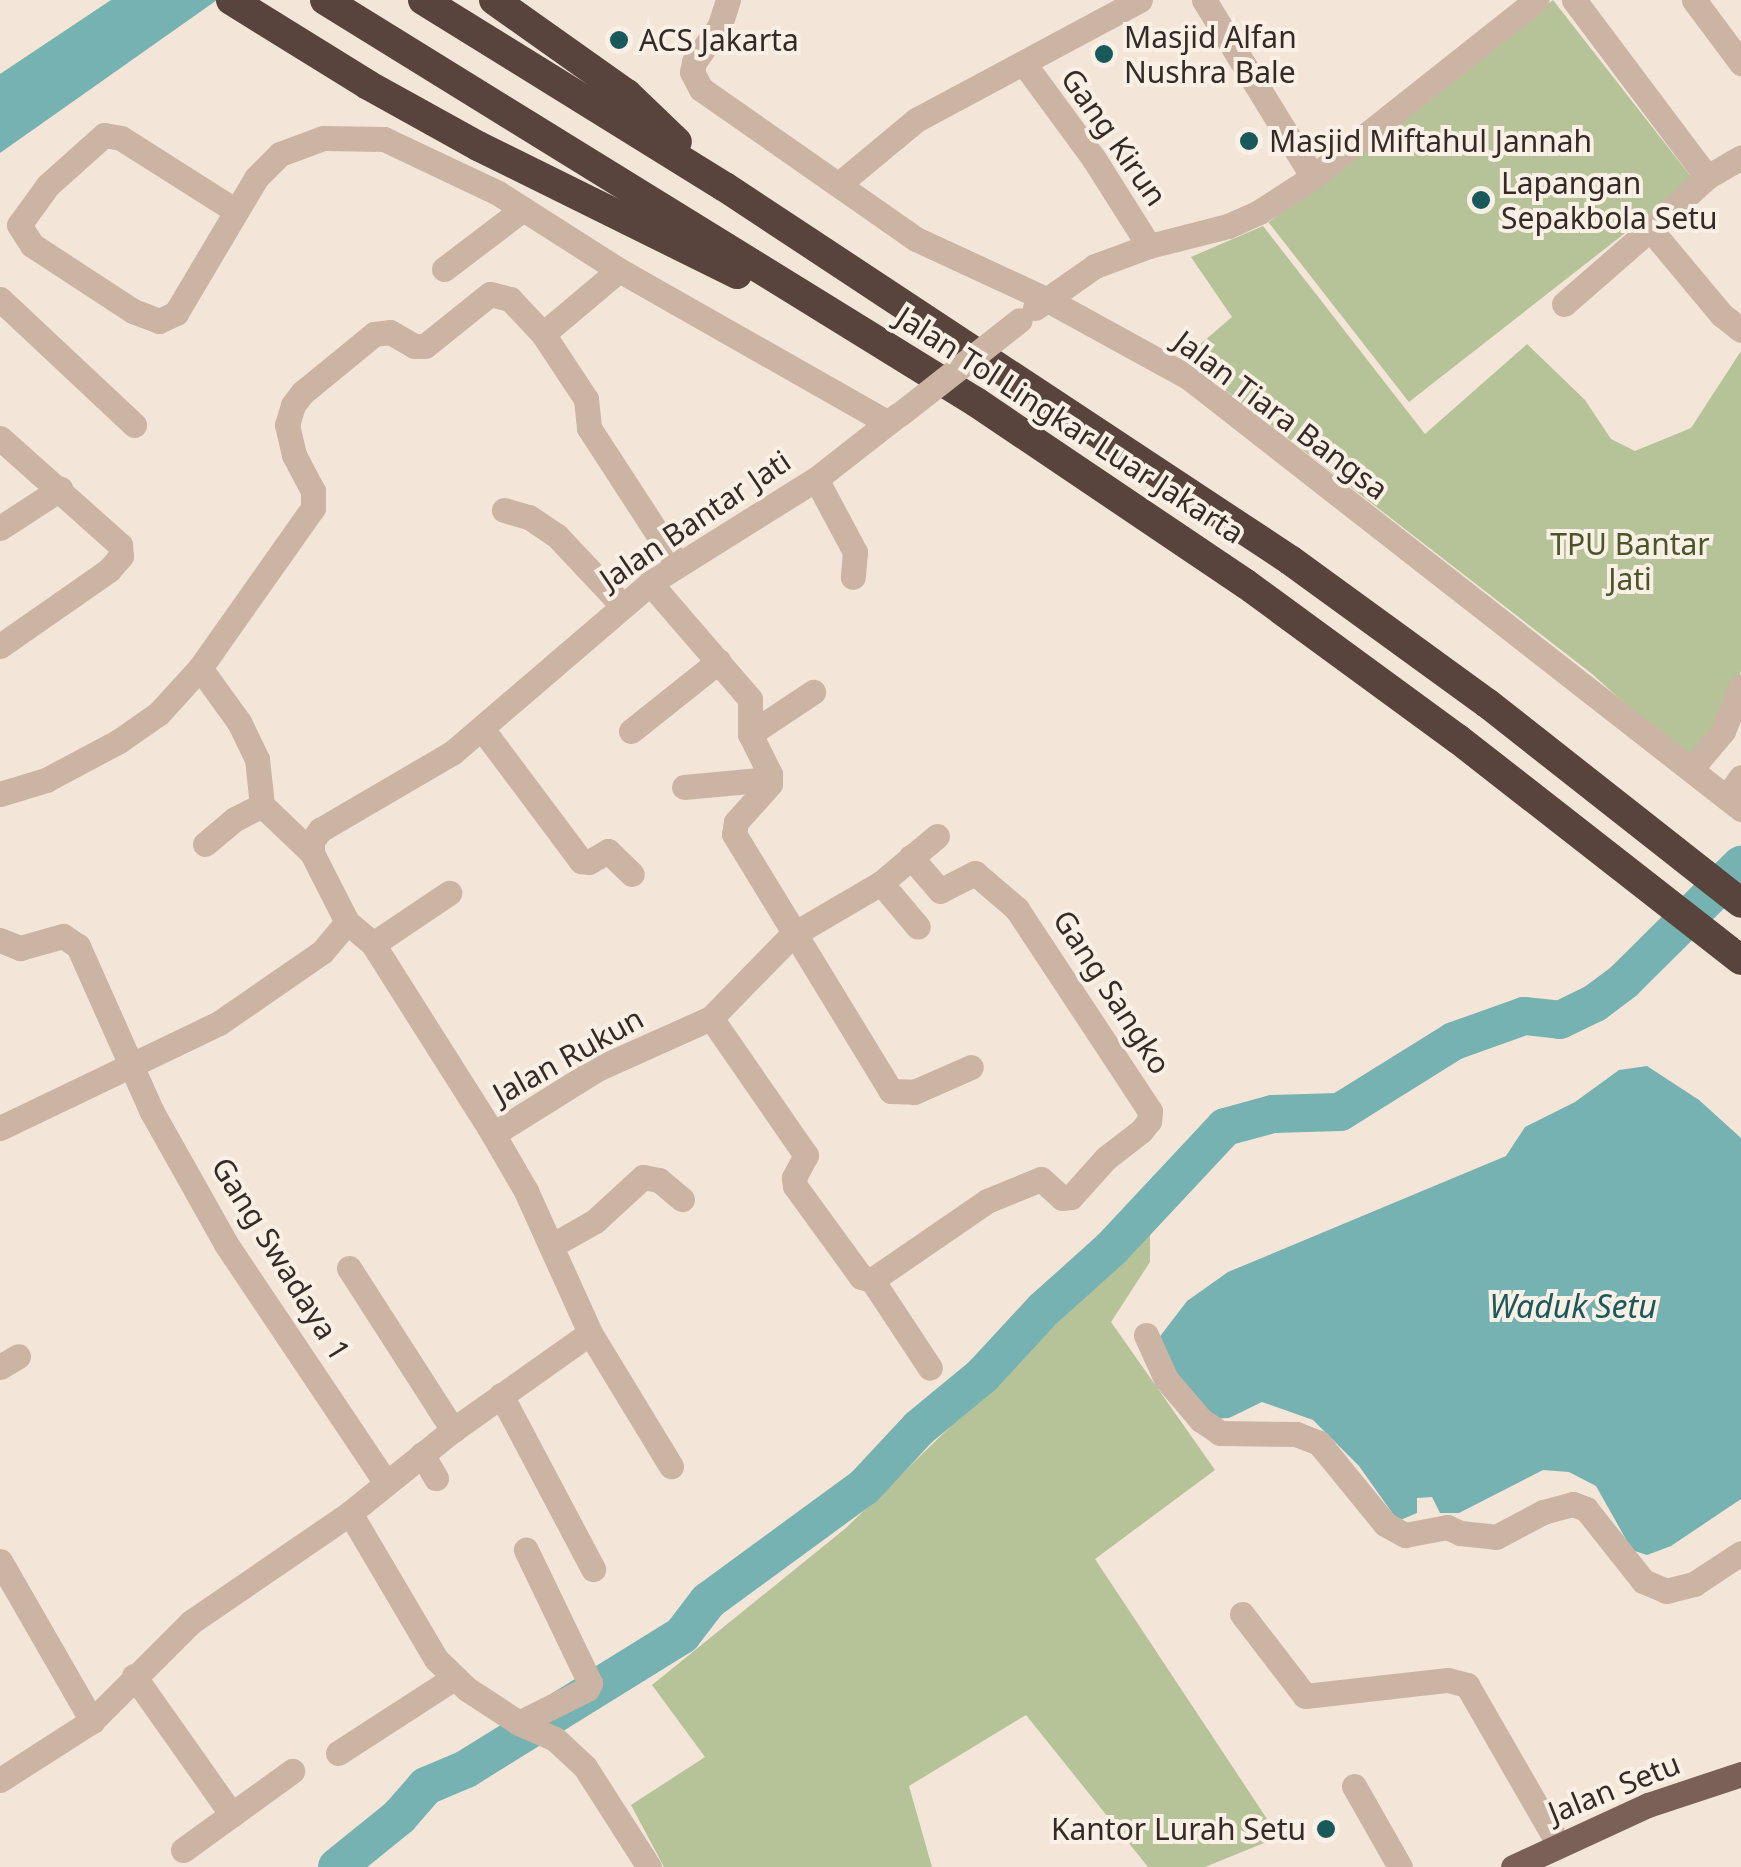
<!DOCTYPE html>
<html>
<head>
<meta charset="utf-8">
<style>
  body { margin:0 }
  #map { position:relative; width:1741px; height:1867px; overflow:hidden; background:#f3e5d8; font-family:"Noto Sans",sans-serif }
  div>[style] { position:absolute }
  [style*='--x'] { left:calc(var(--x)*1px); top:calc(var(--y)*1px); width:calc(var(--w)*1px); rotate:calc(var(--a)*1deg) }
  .green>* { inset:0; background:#b6c398; transform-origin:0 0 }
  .water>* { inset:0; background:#76b2b2 }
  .river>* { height:38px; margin:-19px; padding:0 19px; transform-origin:19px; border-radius:19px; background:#76b2b2 }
  .minor>* { height:25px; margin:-12.5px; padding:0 12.5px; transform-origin:12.5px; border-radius:12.5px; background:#ccb4a4 }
  .major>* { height:25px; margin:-12.5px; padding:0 12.5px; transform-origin:12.5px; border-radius:12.5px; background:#7a6056 }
  .highway>* { height:30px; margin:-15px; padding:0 15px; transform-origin:15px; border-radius:15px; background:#58443c }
  .minor-bridge>* { height:25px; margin:-12.5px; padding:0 12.5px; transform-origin:12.5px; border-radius:12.5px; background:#ccb4a4 }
  .dots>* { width:28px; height:28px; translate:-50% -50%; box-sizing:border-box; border:5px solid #faf0e5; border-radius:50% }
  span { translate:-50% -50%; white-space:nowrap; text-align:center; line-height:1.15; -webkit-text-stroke:8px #faf0e5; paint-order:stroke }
  .poi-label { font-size:30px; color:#362a26 }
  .left { translate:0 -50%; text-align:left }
  .right { translate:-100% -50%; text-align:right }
  .street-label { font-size:30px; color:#362a26 }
  .park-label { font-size:30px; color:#485628 }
  .water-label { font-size:32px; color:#19595b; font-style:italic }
</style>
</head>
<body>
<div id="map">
  <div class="green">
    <div style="left:1553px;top:0;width:228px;height:361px;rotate:52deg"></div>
    <div style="clip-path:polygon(1263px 226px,1425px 434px,1527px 344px,1585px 400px,1611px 439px,1635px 451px,1691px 428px,1741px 351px,1741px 671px,1728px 706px,1690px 762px,1591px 673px,1184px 358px,1232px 317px,1191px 257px)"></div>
    <div style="clip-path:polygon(1150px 1233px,1150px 1262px,1111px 1322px,1215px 1470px,1095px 1559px,1279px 1837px,1205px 1867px,1148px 1867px,1026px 1715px,909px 1786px,932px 1867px,664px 1867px,631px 1805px,705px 1757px,652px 1685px,846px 1528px)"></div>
  </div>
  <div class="water">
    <div style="clip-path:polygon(111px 0,217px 0,0 153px,0 74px)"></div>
    <div style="clip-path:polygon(1647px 1066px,1699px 1100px,1741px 1138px,1741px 1499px,1671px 1546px,1647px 1555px,1632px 1550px,1596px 1486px,1569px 1472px,1543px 1470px,1459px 1513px,1440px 1513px,1432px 1497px,1417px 1498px,1417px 1513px,1398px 1521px,1359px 1466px,1313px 1420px,1262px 1402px,1229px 1418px,1209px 1419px,1173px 1378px,1158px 1339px,1187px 1301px,1228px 1272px,1506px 1156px,1525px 1127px,1575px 1102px,1619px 1070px)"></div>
  </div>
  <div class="river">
    <div style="--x:337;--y:1867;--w:80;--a:-38.9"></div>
    <div style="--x:399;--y:1817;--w:41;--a:-48.9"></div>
    <div style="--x:426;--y:1786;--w:43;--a:-23"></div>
    <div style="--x:466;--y:1769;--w:254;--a:-31.8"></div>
    <div style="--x:682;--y:1635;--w:43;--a:-52.6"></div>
    <div style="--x:708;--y:1601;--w:193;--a:-36.2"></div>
    <div style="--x:864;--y:1487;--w:81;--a:-47"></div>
    <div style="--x:919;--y:1428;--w:83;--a:-39.6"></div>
    <div style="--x:983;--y:1375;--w:88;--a:-47.3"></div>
    <div style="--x:1043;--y:1310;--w:91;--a:-41.9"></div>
    <div style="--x:1111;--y:1249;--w:167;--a:-46.9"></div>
    <div style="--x:1225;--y:1127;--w:50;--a:-15.2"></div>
    <div style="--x:1273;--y:1114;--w:67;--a:-1.7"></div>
    <div style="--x:1340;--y:1112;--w:134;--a:-31.9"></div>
    <div style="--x:1454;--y:1041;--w:74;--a:-19.7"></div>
    <div style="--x:1524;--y:1016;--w:36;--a:6"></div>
    <div style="--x:1560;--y:1020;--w:39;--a:-26"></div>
    <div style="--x:1595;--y:1003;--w:36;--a:-37"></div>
    <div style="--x:1624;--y:981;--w:165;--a:-44.8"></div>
  </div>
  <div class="minor">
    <div style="--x:728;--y:0;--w:28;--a:108"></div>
    <div style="--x:719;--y:27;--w:43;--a:125.5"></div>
    <div style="--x:694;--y:62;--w:10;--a:101"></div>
    <div style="--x:692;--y:72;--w:19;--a:62"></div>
    <div style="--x:701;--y:89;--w:262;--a:34.9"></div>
    <div style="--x:916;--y:239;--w:143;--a:24.8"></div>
    <div style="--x:1046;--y:299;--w:162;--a:28.8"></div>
    <div style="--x:1188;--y:377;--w:702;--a:38"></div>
    <div style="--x:1204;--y:0;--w:208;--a:58.4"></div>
    <div style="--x:1574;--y:0;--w:221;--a:53.1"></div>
    <div style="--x:1707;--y:177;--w:77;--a:137.6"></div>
    <div style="--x:1650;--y:229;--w:112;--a:50.1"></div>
    <div style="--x:1722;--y:315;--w:24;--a:38"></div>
    <div style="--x:1694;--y:0;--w:79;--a:53.3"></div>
    <div style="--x:1025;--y:65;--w:117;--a:53.7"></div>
    <div style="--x:1094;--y:159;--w:103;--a:57.7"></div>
    <div style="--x:1707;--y:177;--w:39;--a:-30"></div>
    <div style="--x:839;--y:184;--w:100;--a:-39.7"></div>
    <div style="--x:916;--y:120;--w:254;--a:-28.2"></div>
    <div style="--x:236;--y:211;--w:136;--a:-147.6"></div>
    <div style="--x:121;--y:138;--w:17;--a:-170"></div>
    <div style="--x:104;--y:135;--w:75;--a:138.2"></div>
    <div style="--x:48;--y:185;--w:49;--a:125.9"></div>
    <div style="--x:19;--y:225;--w:24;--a:57"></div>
    <div style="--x:32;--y:245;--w:121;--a:33.2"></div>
    <div style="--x:133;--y:311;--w:28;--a:21"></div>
    <div style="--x:159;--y:321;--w:19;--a:-25"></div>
    <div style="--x:176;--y:313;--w:157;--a:-59.3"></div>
    <div style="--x:256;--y:178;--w:34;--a:-45"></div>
    <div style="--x:280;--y:154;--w:46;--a:-20.4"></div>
    <div style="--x:323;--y:138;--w:61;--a:0.9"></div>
    <div style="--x:384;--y:139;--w:126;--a:25.3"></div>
    <div style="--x:498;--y:193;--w:143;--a:32.5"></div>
    <div style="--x:619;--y:270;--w:309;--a:29.6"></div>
    <div style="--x:444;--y:269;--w:99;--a:-37.2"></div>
    <div style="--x:0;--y:299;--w:184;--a:43.2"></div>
    <div style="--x:1564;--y:304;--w:114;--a:-41.1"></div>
    <div style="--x:1035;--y:308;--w:73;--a:-35"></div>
    <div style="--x:1095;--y:266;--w:58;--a:-20.3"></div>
    <div style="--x:1149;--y:246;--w:81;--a:-14.2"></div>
    <div style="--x:1228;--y:226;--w:34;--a:-24"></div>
    <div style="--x:1259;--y:212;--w:64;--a:-32.9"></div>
    <div style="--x:1313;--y:177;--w:285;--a:-38.4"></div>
    <div style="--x:543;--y:334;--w:99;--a:-40.1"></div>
    <div style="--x:0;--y:438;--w:161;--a:41.7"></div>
    <div style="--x:120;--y:545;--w:11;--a:85"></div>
    <div style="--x:121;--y:556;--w:18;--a:131"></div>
    <div style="--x:109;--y:570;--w:133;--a:145.1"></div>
    <div style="--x:816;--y:479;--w:83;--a:61.9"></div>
    <div style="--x:855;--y:552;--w:25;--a:95"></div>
    <div style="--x:504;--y:510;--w:26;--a:16"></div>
    <div style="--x:529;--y:517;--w:34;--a:34"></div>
    <div style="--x:557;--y:536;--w:95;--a:46.7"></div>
    <div style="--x:0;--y:528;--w:72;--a:-33"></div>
    <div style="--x:650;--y:583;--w:153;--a:49.2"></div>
    <div style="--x:750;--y:699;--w:35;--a:90"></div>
    <div style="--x:750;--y:734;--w:45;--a:63.4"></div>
    <div style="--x:770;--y:774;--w:10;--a:90"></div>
    <div style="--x:770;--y:784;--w:51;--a:131.8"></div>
    <div style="--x:736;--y:822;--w:12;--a:99"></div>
    <div style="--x:734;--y:834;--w:301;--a:58.6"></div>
    <div style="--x:891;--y:1091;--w:23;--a:2"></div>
    <div style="--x:914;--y:1092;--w:62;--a:-23.7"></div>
    <div style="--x:200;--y:668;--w:67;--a:54.2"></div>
    <div style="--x:239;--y:722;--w:41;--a:64.1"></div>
    <div style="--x:257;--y:759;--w:46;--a:83.8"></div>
    <div style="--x:262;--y:805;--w:69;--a:43.8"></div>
    <div style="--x:483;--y:730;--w:164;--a:53.2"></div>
    <div style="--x:581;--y:861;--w:8;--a:7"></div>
    <div style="--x:589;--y:862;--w:22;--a:-30"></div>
    <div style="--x:608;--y:851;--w:33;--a:44"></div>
    <div style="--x:631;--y:731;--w:112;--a:-38.5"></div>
    <div style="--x:750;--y:734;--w:76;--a:-33.7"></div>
    <div style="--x:1691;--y:769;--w:50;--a:-49.9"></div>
    <div style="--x:1723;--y:731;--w:48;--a:-68.2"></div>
    <div style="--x:684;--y:787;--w:86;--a:-5.3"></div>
    <div style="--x:0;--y:794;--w:48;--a:-16.9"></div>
    <div style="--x:46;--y:780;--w:83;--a:-28.1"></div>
    <div style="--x:119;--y:741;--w:49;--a:-35"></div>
    <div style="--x:159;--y:713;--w:61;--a:-47.7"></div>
    <div style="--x:200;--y:668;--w:196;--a:-54.8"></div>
    <div style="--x:313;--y:508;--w:17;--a:-90"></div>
    <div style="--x:313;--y:491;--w:41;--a:-117.8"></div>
    <div style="--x:294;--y:455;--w:31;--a:-103"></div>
    <div style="--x:287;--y:425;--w:21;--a:-73"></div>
    <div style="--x:293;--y:405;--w:15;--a:-53"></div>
    <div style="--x:302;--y:393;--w:93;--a:-39.3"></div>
    <div style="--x:374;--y:334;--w:16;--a:-7"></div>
    <div style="--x:390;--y:332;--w:28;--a:30"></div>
    <div style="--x:414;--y:346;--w:11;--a:0"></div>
    <div style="--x:425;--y:346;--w:83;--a:-38.7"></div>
    <div style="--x:490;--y:294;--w:21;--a:14"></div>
    <div style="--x:510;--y:299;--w:48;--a:46.7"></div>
    <div style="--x:543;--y:334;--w:78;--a:56.5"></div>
    <div style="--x:586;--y:399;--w:29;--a:84"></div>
    <div style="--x:589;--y:428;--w:163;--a:57"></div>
    <div style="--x:1727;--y:797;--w:24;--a:-55"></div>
    <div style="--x:205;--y:844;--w:39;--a:-40"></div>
    <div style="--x:235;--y:819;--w:30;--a:-27"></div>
    <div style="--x:881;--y:883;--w:57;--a:49.9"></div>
    <div style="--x:347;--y:922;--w:34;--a:40"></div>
    <div style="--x:373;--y:944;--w:225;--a:57.7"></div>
    <div style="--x:493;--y:1134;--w:66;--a:59.9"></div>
    <div style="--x:526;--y:1191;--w:156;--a:65.7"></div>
    <div style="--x:590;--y:1333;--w:156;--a:58.7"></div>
    <div style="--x:0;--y:940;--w:22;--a:22"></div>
    <div style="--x:20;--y:948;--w:45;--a:-15.6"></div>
    <div style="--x:63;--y:936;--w:18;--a:34"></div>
    <div style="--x:78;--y:946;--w:182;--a:66"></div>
    <div style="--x:152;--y:1112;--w:151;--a:60.7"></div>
    <div style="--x:226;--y:1244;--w:288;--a:56.2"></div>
    <div style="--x:373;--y:944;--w:92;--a:-33.9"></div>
    <div style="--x:711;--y:1018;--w:167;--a:55.3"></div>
    <div style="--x:806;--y:1155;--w:26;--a:118"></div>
    <div style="--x:794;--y:1178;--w:8;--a:83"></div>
    <div style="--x:795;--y:1186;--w:112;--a:54"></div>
    <div style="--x:861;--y:1277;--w:11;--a:15"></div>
    <div style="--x:872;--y:1280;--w:140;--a:-34.5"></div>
    <div style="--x:987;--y:1201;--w:58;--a:-22.2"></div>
    <div style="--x:1041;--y:1179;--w:28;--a:42"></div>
    <div style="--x:1062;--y:1198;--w:9;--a:-6"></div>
    <div style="--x:1071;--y:1197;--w:52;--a:-48.1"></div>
    <div style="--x:1106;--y:1158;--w:44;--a:-37.6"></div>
    <div style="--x:1141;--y:1131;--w:13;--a:-51"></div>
    <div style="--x:1149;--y:1121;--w:10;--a:-84"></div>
    <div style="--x:1150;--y:1111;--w:242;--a:-123.4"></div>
    <div style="--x:1017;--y:909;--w:55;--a:-139.4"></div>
    <div style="--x:975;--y:873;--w:39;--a:153"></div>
    <div style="--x:940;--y:891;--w:45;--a:-130.5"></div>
    <div style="--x:0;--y:1128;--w:243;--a:-25.6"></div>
    <div style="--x:219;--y:1023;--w:125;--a:-34.6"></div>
    <div style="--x:322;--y:952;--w:39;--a:-50"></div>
    <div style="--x:347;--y:922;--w:77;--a:-116.9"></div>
    <div style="--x:312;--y:853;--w:12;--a:-90"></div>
    <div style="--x:312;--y:841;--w:14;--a:-54"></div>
    <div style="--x:320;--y:830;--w:153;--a:-30.3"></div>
    <div style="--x:452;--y:753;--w:261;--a:-40.6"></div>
    <div style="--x:650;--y:583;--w:196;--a:-32.1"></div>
    <div style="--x:816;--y:479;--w:104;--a:-38"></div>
    <div style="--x:493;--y:1134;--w:123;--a:-32"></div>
    <div style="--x:597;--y:1069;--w:125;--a:-24.1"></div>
    <div style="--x:711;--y:1018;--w:116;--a:-45.7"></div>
    <div style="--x:792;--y:935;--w:103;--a:-30.3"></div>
    <div style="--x:881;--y:883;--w:73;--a:-40"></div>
    <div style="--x:551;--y:1246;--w:51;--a:-29.6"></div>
    <div style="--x:595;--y:1221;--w:65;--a:-42.5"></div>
    <div style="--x:643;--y:1177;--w:16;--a:11"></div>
    <div style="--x:659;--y:1180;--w:30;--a:40"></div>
    <div style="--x:349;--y:1268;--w:193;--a:57.3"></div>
    <div style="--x:872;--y:1280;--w:105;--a:56.6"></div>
    <div style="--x:1146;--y:1335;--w:48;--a:65.6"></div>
    <div style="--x:1166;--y:1379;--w:54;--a:49.5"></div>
    <div style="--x:1201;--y:1420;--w:23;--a:34"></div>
    <div style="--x:1220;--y:1433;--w:76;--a:0.8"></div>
    <div style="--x:1296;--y:1434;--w:25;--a:21"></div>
    <div style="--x:1319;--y:1443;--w:104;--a:50.8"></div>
    <div style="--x:1385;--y:1524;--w:23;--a:29"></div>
    <div style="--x:1405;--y:1535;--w:43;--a:-10.8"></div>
    <div style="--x:1447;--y:1527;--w:14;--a:25"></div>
    <div style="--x:1460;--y:1533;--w:36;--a:6"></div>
    <div style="--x:1496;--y:1537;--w:53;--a:-28"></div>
    <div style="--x:1543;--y:1512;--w:31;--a:-15"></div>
    <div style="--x:1573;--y:1504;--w:14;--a:21"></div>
    <div style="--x:1586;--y:1509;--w:92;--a:51.6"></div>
    <div style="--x:1643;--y:1581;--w:25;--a:23"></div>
    <div style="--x:1666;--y:1591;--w:29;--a:-14"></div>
    <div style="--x:1694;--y:1584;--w:56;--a:-33.4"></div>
    <div style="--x:0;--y:1367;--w:21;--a:-31"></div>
    <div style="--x:501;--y:1395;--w:197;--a:62.1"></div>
    <div style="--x:422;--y:1454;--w:28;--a:60"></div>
    <div style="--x:350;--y:1513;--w:169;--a:59.5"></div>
    <div style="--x:436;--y:1659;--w:43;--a:44.1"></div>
    <div style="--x:467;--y:1689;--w:62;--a:33.2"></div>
    <div style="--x:519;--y:1723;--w:39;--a:24"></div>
    <div style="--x:555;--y:1739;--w:41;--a:43"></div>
    <div style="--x:585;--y:1767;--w:119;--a:57.4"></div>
    <div style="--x:0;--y:1561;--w:185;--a:60.1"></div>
    <div style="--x:1242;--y:1614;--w:103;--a:52.5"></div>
    <div style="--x:1305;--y:1696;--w:144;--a:-6.4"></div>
    <div style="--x:1448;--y:1680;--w:20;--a:15"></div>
    <div style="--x:1467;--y:1685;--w:185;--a:60.1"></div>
    <div style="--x:134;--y:1676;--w:170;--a:54.8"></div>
    <div style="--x:519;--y:1723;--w:76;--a:-26.6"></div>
    <div style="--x:587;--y:1689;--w:7;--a:-63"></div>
    <div style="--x:590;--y:1683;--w:148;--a:-115.7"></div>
    <div style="--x:338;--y:1753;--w:138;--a:-32.9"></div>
    <div style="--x:0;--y:1780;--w:109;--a:-32.7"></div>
    <div style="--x:92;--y:1721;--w:140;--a:-45"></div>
    <div style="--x:191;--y:1622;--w:193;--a:-34.4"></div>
    <div style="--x:350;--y:1513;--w:132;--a:-38.9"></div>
    <div style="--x:453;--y:1430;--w:168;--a:-35.3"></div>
    <div style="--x:1354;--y:1786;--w:93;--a:60.4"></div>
    <div style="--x:183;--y:1850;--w:135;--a:-35.9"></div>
  </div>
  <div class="major">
    <div style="--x:1513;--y:1867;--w:149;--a:-24.7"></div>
    <div style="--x:1648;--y:1805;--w:98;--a:-18.4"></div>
  </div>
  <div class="highway">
    <div style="--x:231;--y:0;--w:161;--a:31.8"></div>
    <div style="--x:368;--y:85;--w:126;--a:29"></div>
    <div style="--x:478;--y:146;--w:289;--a:26.3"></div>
    <div style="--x:325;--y:0;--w:765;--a:31.7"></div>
    <div style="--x:976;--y:402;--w:326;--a:34"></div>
    <div style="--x:1246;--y:584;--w:263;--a:36.2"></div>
    <div style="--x:1458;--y:739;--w:359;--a:38"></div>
    <div style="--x:423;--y:0;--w:355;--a:31.8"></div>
    <div style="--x:725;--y:187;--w:677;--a:33.43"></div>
    <div style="--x:1290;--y:560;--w:243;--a:36"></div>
    <div style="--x:1487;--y:703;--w:323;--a:38.2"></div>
    <div style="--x:494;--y:0;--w:163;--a:35.3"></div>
    <div style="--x:627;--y:94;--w:69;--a:43.8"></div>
  </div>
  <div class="minor-bridge">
    <div style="--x:900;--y:414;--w:152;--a:-38.1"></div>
  </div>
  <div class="dots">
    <div style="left:619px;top:40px;background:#19595b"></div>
    <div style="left:1104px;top:54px;background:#19595b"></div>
    <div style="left:1249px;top:141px;background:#19595b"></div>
    <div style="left:1481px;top:200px;background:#19595b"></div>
    <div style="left:1326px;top:1829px;background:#19595b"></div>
  </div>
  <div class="poi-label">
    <span class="left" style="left:1124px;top:54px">Masjid Alfan<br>Nushra Bale</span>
    <span class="left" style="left:639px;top:40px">ACS Jakarta</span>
    <span class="left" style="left:1269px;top:141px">Masjid Miftahul Jannah</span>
    <span class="left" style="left:1501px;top:200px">Lapangan<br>Sepakbola Setu</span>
    <span class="right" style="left:1306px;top:1829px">Kantor Lurah Setu</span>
  </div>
  <div class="street-label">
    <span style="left:1114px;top:137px;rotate:55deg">Gang Kirun</span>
    <span style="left:1281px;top:415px;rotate:37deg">Jalan Tiara Bangsa</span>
    <span style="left:1070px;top:425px;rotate:33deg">Jalan Tol Lingkar Luar Jakarta</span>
    <span style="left:695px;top:520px;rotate:-34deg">Jalan Bantar Jati</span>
    <span style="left:1112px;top:992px;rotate:57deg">Gang Sangko</span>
    <span style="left:568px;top:1056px;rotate:-29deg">Jalan Rukun</span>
    <span style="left:281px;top:1259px;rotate:58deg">Gang Swadaya 1</span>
    <span style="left:1614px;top:1788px;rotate:-22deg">Jalan Setu</span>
  </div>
  <div class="park-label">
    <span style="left:1630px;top:561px">TPU Bantar<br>Jati</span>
  </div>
  <div class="water-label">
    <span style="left:1573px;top:1306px">Waduk Setu</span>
  </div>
</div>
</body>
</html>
